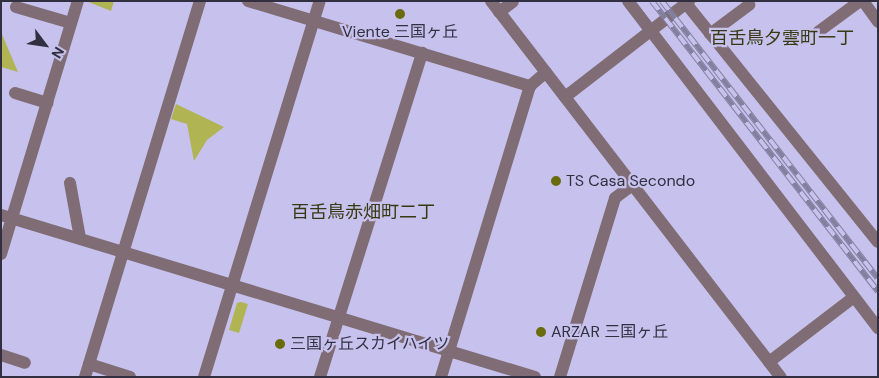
<!DOCTYPE html>
<html>
<head>
<meta charset="utf-8">
<style>
  body { margin:0 }
  #map { position:relative; width:879px; height:378px; overflow:hidden; background:#c7c1ed; font-family:"DM Sans","Noto Sans JP",sans-serif }
  div>[style] { position:absolute }
  [style*='--x'] { left:calc(var(--x)*1px); top:calc(var(--y)*1px); width:calc(var(--w)*1px); rotate:calc(var(--a)*1deg) }
  .green>* { inset:0; background:#b0b452 }
  .minor>* { height:12px; margin:-6px; padding:0 6px; transform-origin:6px; border-radius:6px; background:#7f6c74 }
  .rail>* { height:5.5px; margin-top:-2.75px; transform-origin:0; background:repeating-linear-gradient(90deg,#c7c1ed 0 11px,#837f9f 0 22px); box-sizing:border-box; border-block:1px solid #837f9f }
  .dots>* { width:14px; height:14px; translate:-50% -50%; box-sizing:border-box; border:2px solid #c7c1ed; border-radius:50% }
  span { translate:-50% -50%; white-space:nowrap; text-align:center; line-height:1.15; -webkit-text-stroke:4.5px #c7c1ed; paint-order:stroke }
  .poi-label { font-size:16px; color:#312f40 }
  .left { translate:0 -50%; text-align:left }
  .neighbourhood-label { font-size:18px; color:#373910 }
  .frame { position:absolute; inset:0; border:2px solid #312f40; pointer-events:none }
  .north { position:absolute; left:20px; top:20px; width:50px; height:50px; -webkit-text-stroke:4px #c7c1ed; paint-order:stroke; rotate:121deg; font-size:14px; font-weight:700; line-height:20px; text-align:center; color:#312f40 }
  .north::after { content:''; display:block; margin:auto; width:18px; height:22px; background:#312f40; clip-path:polygon(50% 0,100% 100%,50% 72%,0 100%) }
</style>
</head>
<body>
<div id="map">
  <div class="green">
    <div style="clip-path:polygon(86px 1px,114px 1px,111px 11px)"></div>
    <div style="clip-path:polygon(1px 32px,18px 72px,1px 67px)"></div>
    <div style="clip-path:polygon(176px 104px,224px 127px,207px 140px,194px 161px,187px 124px,171px 119px)"></div>
    <div style="clip-path:polygon(241px 302px,248px 304px,239px 333px,229px 330px,237px 303px)"></div>
  </div>
  <div class="minor">
    <div style="--x:248;--y:1;--w:295;--a:16.8"></div>
    <div style="--x:530;--y:86;--w:21;--a:-41"></div>
    <div style="--x:491;--y:1;--w:475;--a:52.4"></div>
    <div style="--x:628;--y:1;--w:412;--a:52.6"></div>
    <div style="--x:684;--y:1;--w:309;--a:51.2"></div>
    <div style="--x:863;--y:1;--w:26;--a:54"></div>
    <div style="--x:16;--y:7;--w:57;--a:16.2"></div>
    <div style="--x:499;--y:12;--w:17;--a:-36"></div>
    <div style="--x:818;--y:32;--w:52;--a:-36.4"></div>
    <div style="--x:710;--y:34;--w:49;--a:-36.6"></div>
    <div style="--x:15;--y:93;--w:34;--a:17"></div>
    <div style="--x:565;--y:97;--w:157;--a:-37.7"></div>
    <div style="--x:70;--y:183;--w:56;--a:79.7"></div>
    <div style="--x:1;--y:215;--w:558;--a:16.88"></div>
    <div style="--x:1;--y:254;--w:264;--a:-73.1"></div>
    <div style="--x:1;--y:355;--w:25;--a:18"></div>
    <div style="--x:769;--y:362;--w:107;--a:-37.4"></div>
    <div style="--x:89;--y:364;--w:43;--a:17.6"></div>
    <div style="--x:85;--y:377;--w:393;--a:-73"></div>
    <div style="--x:204;--y:377;--w:393;--a:-72.9"></div>
    <div style="--x:320;--y:377;--w:340;--a:-72.5"></div>
    <div style="--x:441;--y:377;--w:304;--a:-73"></div>
    <div style="--x:560;--y:377;--w:187;--a:-72.9"></div>
    <div style="--x:615;--y:198;--w:21;--a:-37"></div>
  </div>
  <div class="rail">
    <div style="--x:652;--y:1;--w:368;--a:52.1"></div>
    <div style="--x:662;--y:1;--w:351;--a:52.1"></div>
  </div>
  <div class="dots">
    <div style="left:400px;top:14px;background:#696b0c"></div>
    <div style="left:556px;top:181px;background:#696b0c"></div>
    <div style="left:541px;top:332px;background:#696b0c"></div>
    <div style="left:280px;top:344px;background:#696b0c"></div>
  </div>
  <div class="poi-label">
    <span style="left:400px;top:32px">Viente 三国ヶ丘</span>
    <span class="left" style="left:566px;top:181px">TS Casa Secondo</span>
    <span class="left" style="left:551px;top:332px">ARZAR 三国ヶ丘</span>
    <span class="left" style="left:290px;top:344px">三国ヶ丘スカイハイツ</span>
  </div>
  <div class="neighbourhood-label">
    <span style="left:782px;top:38px">百舌鳥夕雲町一丁</span>
    <span style="left:363px;top:212px">百舌鳥赤畑町二丁</span>
  </div>
  <div class="frame"></div>
  <div class="north">N</div>
</div>
</body>
</html>
